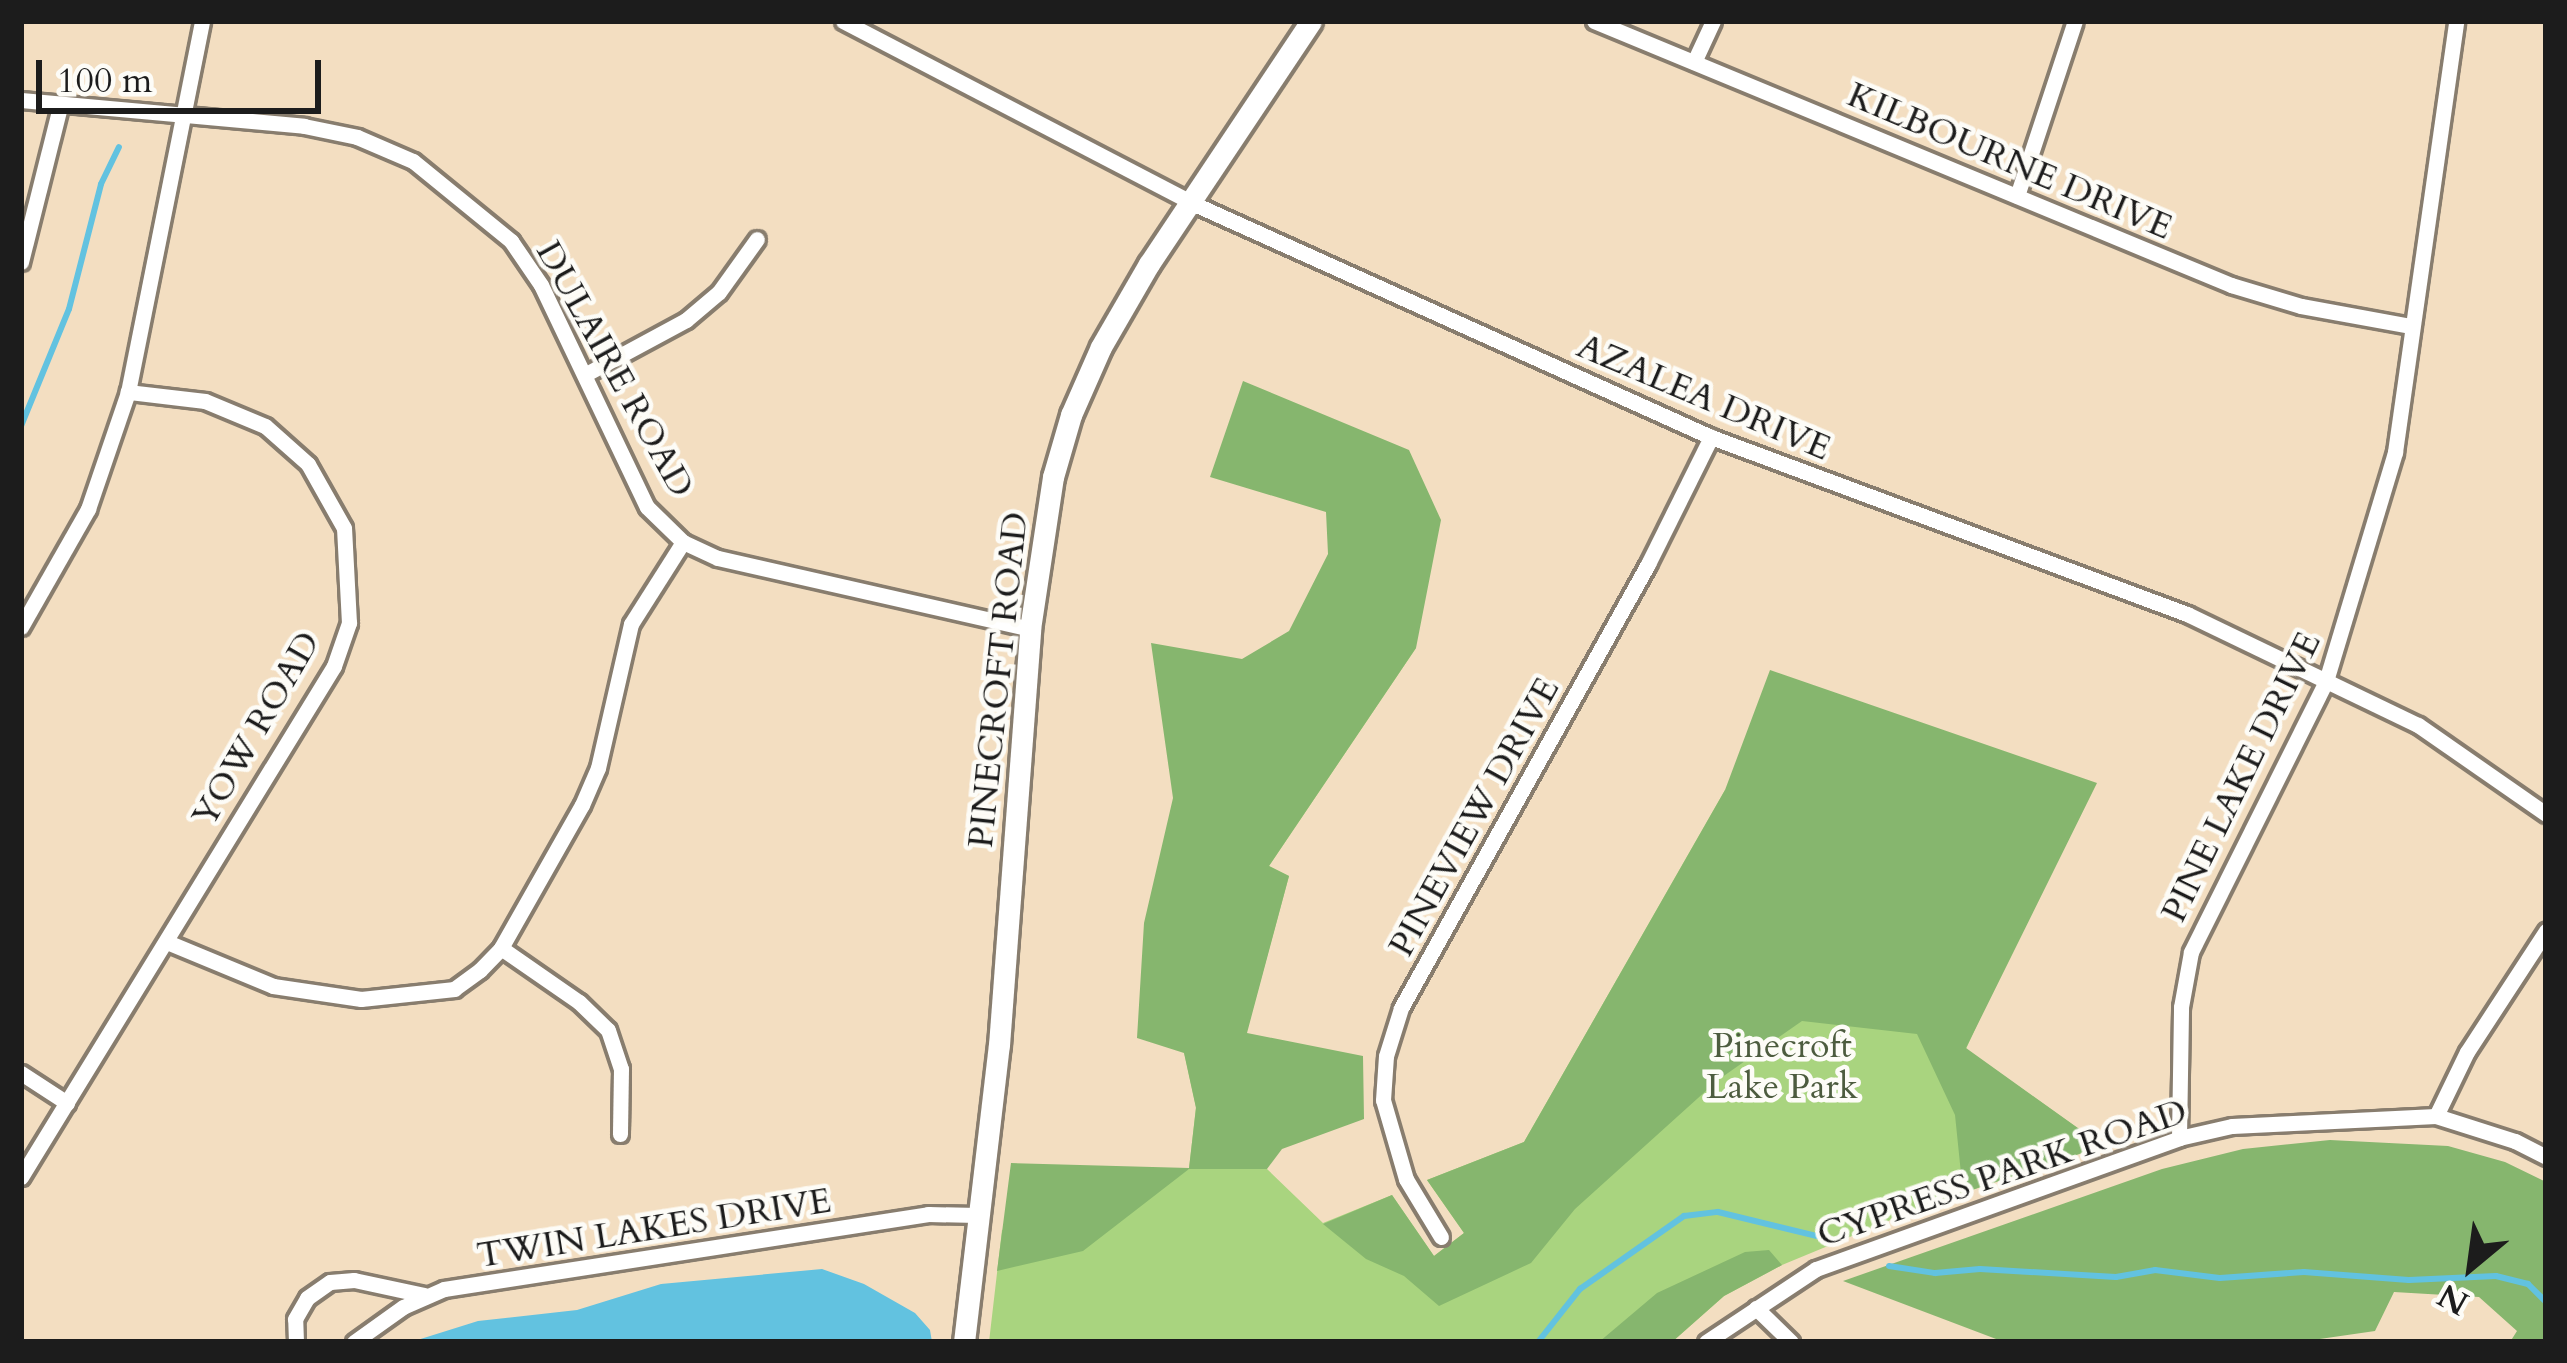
<!DOCTYPE html>
<html>
<head>
<meta charset="utf-8">
<style>
  body { margin:0 }
  #map { position:relative; width:2567px; height:1363px; overflow:hidden; background:#f3dec1; font-family:Cardo,serif }
  div>[style] { position:absolute }
  [style*='--x'] { left:calc(var(--x)*1px); top:calc(var(--y)*1px); width:calc(var(--w)*1px); rotate:calc(var(--a)*1deg) }
  .green>* { inset:0; background:#a9d47f }
  .forest>* { inset:0; background:#86b66e }
  .water>* { inset:0; background:#62c2e0 }
  .stream>* { height:6px; margin:-3px; padding:0 3px; transform-origin:3px; border-radius:3px; background:#62c2e0 }
  .roads { filter:drop-shadow(3px 0 #887d6e) drop-shadow(-3px 0 #887d6e) drop-shadow(0 3px #887d6e) drop-shadow(0 -3px #887d6e) }
  .street>* { height:15px; margin:-7.5px; padding:0 7.5px; transform-origin:7.5px; border-radius:7.5px; background:#fff }
  .secondary>* { height:21px; margin:-10.5px; padding:0 10.5px; transform-origin:10.5px; border-radius:10.5px; background:#fff }
  span { translate:-50% -50%; white-space:nowrap; text-align:center; line-height:1.15; -webkit-text-stroke:9px #fdfcf7; paint-order:stroke }
  .street-label { font-size:36px; color:#1c1c1c }
  .park-label { font-size:36px; color:#4d5c3f }
  .frame { position:absolute; inset:0; border:24px solid #1c1c1c; pointer-events:none }
  .north { position:absolute; left:2411px; top:1207px; width:120px; height:120px; -webkit-text-stroke:9px #fdfcf7; paint-order:stroke; rotate:209deg; font-size:33px; font-weight:700; line-height:48px; text-align:center; color:#1c1c1c }
  .north::after { content:''; display:block; margin:auto; width:42px; height:54px; background:#1c1c1c; clip-path:polygon(50% 0,100% 100%,50% 72%,0 100%) }
  .scale { position:absolute; left:36px; top:60px; width:285px; height:54px; box-sizing:border-box; border:6px solid #1c1c1c; border-top:0; padding-left:15px; font-size:36px; line-height:42px; white-space:nowrap; color:#1c1c1c; -webkit-text-stroke:9px #fdfcf7; paint-order:stroke }
</style>
</head>
<body>
<div id="map">
  <div class="green">
    <div style="clip-path:polygon(1341px 609px,1416px 648px,1269px 866px,1289px 876px,1246px 1034px,1267px 1169px,1323px 1223px,1392px 1195px,1434px 1256px,1464px 1233px,1427px 1180px,1524px 1142px,1725px 790px,2033px 902px,1966px 1049px,2103px 1146px,1927px 1205px,1782px 1265px,1724px 1296px,1672px 1342px,989px 1342px,1002px 1230px,1189px 1169px,1196px 1107px,1173px 1002px)"></div>
  </div>
  <div class="forest">
    <div style="clip-path:polygon(1243px 381px,1409px 450px,1441px 520px,1416px 648px,1269px 866px,1289px 876px,1247px 1033px,1363px 1056px,1364px 1119px,1282px 1149px,1267px 1169px,1189px 1169px,1083px 1251px,997px 1271px,1011px 1163px,1189px 1168px,1196px 1108px,1184px 1053px,1137px 1038px,1144px 923px,1173px 798px,1151px 643px,1242px 659px,1289px 631px,1328px 554px,1326px 512px,1210px 477px)"></div>
    <div style="clip-path:polygon(1770px 670px,2097px 783px,1966px 1048px,2103px 1146px,1963px 1193px,1955px 1115px,1917px 1034px,1802px 1021px,1718px 1080px,1575px 1209px,1531px 1263px,1439px 1306px,1404px 1276px,1366px 1259px,1323px 1224px,1392px 1195px,1434px 1256px,1464px 1233px,1427px 1180px,1524px 1142px,1725px 790px)"></div>
    <div style="clip-path:polygon(2330px 1140px,2448px 1146px,2505px 1162px,2546px 1182px,2546px 1342px,2510px 1342px,2517px 1331px,2479px 1297px,2394px 1292px,2375px 1331px,2299px 1342px,2004px 1342px,1843px 1281px,2162px 1169px,2243px 1149px)"></div>
    <div style="clip-path:polygon(1769px 1250px,1782px 1265px,1724px 1296px,1672px 1342px,1599px 1342px,1657px 1293px,1745px 1252px)"></div>
  </div>
  <div class="water">
    <div style="clip-path:polygon(822px 1269px,864px 1284px,915px 1313px,930px 1330px,932px 1342px,411px 1342px,478px 1321px,577px 1310px,661px 1284px)"></div>
  </div>
  <div class="stream">
    <div style="--x:21;--y:426;--w:126;--a:-67.7"></div>
    <div style="--x:69;--y:309;--w:129;--a:-75.6"></div>
    <div style="--x:101;--y:184;--w:41;--a:-64.1"></div>
    <div style="--x:1889;--y:1266;--w:47;--a:8.7"></div>
    <div style="--x:1935;--y:1273;--w:45;--a:-5.1"></div>
    <div style="--x:1980;--y:1269;--w:136;--a:3.4"></div>
    <div style="--x:2116;--y:1277;--w:40;--a:-10"></div>
    <div style="--x:2155;--y:1270;--w:65;--a:7"></div>
    <div style="--x:2220;--y:1278;--w:84;--a:-4.1"></div>
    <div style="--x:2304;--y:1272;--w:105;--a:4.4"></div>
    <div style="--x:2409;--y:1280;--w:87;--a:-2.6"></div>
    <div style="--x:2496;--y:1276;--w:33;--a:14"></div>
    <div style="--x:2528;--y:1284;--w:25;--a:45"></div>
    <div style="--x:1538;--y:1342;--w:68;--a:-51.6"></div>
    <div style="--x:1580;--y:1289;--w:127;--a:-35.1"></div>
    <div style="--x:1684;--y:1216;--w:34;--a:-7"></div>
    <div style="--x:1718;--y:1212;--w:118;--a:13.7"></div>
  </div>
  <div class="roads">
    <div class="street">
      <div style="--x:843;--y:21;--w:394;--a:27.5"></div>
      <div style="--x:1192;--y:203;--w:569;--a:24.27"></div>
      <div style="--x:1711;--y:437;--w:508;--a:20.4"></div>
      <div style="--x:2187;--y:614;--w:256;--a:25.7"></div>
      <div style="--x:2418;--y:725;--w:156;--a:34.8"></div>
      <div style="--x:1594;--y:21;--w:690;--a:22.51"></div>
      <div style="--x:2231;--y:285;--w:73;--a:16.7"></div>
      <div style="--x:2301;--y:306;--w:112;--a:10.3"></div>
      <div style="--x:1694;--y:62;--w:45;--a:-65.1"></div>
      <div style="--x:21;--y:100;--w:284;--a:5.2"></div>
      <div style="--x:304;--y:126;--w:54;--a:11.7"></div>
      <div style="--x:357;--y:137;--w:61;--a:23.2"></div>
      <div style="--x:413;--y:161;--w:127;--a:39.2"></div>
      <div style="--x:511;--y:241;--w:53;--a:55.7"></div>
      <div style="--x:541;--y:285;--w:246;--a:64.5"></div>
      <div style="--x:647;--y:507;--w:50;--a:44.2"></div>
      <div style="--x:683;--y:542;--w:38;--a:25"></div>
      <div style="--x:718;--y:558;--w:320;--a:12.8"></div>
      <div style="--x:2017;--y:196;--w:184;--a:-71.7"></div>
      <div style="--x:21;--y:262;--w:160;--a:-75.9"></div>
      <div style="--x:586;--y:374;--w:114;--a:-28.4"></div>
      <div style="--x:686;--y:320;--w:43;--a:-40.3"></div>
      <div style="--x:719;--y:292;--w:65;--a:-54.4"></div>
      <div style="--x:21;--y:627;--w:136;--a:-60.4"></div>
      <div style="--x:88;--y:509;--w:124;--a:-71.1"></div>
      <div style="--x:128;--y:392;--w:378;--a:-78.7"></div>
      <div style="--x:167;--y:942;--w:115;--a:22.5"></div>
      <div style="--x:273;--y:986;--w:89;--a:8.4"></div>
      <div style="--x:361;--y:999;--w:94;--a:-6.1"></div>
      <div style="--x:454;--y:989;--w:32;--a:-36"></div>
      <div style="--x:480;--y:970;--w:30;--a:-46"></div>
      <div style="--x:501;--y:948;--w:164;--a:-60.5"></div>
      <div style="--x:582;--y:805;--w:40;--a:-66.6"></div>
      <div style="--x:598;--y:768;--w:148;--a:-77.1"></div>
      <div style="--x:631;--y:624;--w:97;--a:-57.6"></div>
      <div style="--x:501;--y:948;--w:95;--a:34.7"></div>
      <div style="--x:579;--y:1002;--w:40;--a:44"></div>
      <div style="--x:608;--y:1030;--w:41;--a:71.6"></div>
      <div style="--x:621;--y:1069;--w:65;--a:90.9"></div>
      <div style="--x:21;--y:1073;--w:55;--a:33.1"></div>
      <div style="--x:2436;--y:1116;--w:71;--a:-64.2"></div>
      <div style="--x:2467;--y:1052;--w:145;--a:-56.9"></div>
      <div style="--x:2179;--y:1138;--w:131;--a:-89.1"></div>
      <div style="--x:2181;--y:1007;--w:56;--a:-79.7"></div>
      <div style="--x:2191;--y:952;--w:303;--a:-63.5"></div>
      <div style="--x:2326;--y:681;--w:239;--a:-73.2"></div>
      <div style="--x:2395;--y:452;--w:435;--a:-81.9"></div>
      <div style="--x:21;--y:1177;--w:599;--a:-58.51"></div>
      <div style="--x:334;--y:666;--w:46;--a:-70.8"></div>
      <div style="--x:349;--y:623;--w:95;--a:-93"></div>
      <div style="--x:344;--y:528;--w:73;--a:-119.4"></div>
      <div style="--x:308;--y:464;--w:57;--a:-138.5"></div>
      <div style="--x:265;--y:426;--w:65;--a:-157.4"></div>
      <div style="--x:205;--y:401;--w:78;--a:-173.3"></div>
      <div style="--x:1441;--y:1237;--w:68;--a:-121.1"></div>
      <div style="--x:1406;--y:1179;--w:82;--a:-106.2"></div>
      <div style="--x:1383;--y:1100;--w:44;--a:-86.1"></div>
      <div style="--x:1386;--y:1056;--w:50;--a:-72.6"></div>
      <div style="--x:1401;--y:1008;--w:508;--a:-60.91"></div>
      <div style="--x:1648;--y:564;--w:142;--a:-63.6"></div>
      <div style="--x:1756;--y:1308;--w:49;--a:44.2"></div>
      <div style="--x:296;--y:1342;--w:23;--a:-92"></div>
      <div style="--x:295;--y:1319;--w:24;--a:-60"></div>
      <div style="--x:307;--y:1298;--w:28;--a:-35"></div>
      <div style="--x:330;--y:1282;--w:24;--a:-5"></div>
      <div style="--x:354;--y:1280;--w:72;--a:12.1"></div>
      <div style="--x:354;--y:1342;--w:60;--a:-35.5"></div>
      <div style="--x:403;--y:1307;--w:45;--a:-23.7"></div>
      <div style="--x:444;--y:1289;--w:490;--a:-8.8"></div>
      <div style="--x:928;--y:1214;--w:49;--a:1.2"></div>
      <div style="--x:1706;--y:1342;--w:132;--a:-33.6"></div>
      <div style="--x:1816;--y:1269;--w:386;--a:-19.8"></div>
      <div style="--x:2179;--y:1138;--w:54;--a:-12.8"></div>
      <div style="--x:2232;--y:1126;--w:204;--a:-2.8"></div>
      <div style="--x:2436;--y:1116;--w:83;--a:17.6"></div>
      <div style="--x:2515;--y:1141;--w:35;--a:27"></div>
    </div>
    <div class="secondary">
      <div style="--x:964;--y:1342;--w:299;--a:-83.3"></div>
      <div style="--x:999;--y:1045;--w:417;--a:-85.7"></div>
      <div style="--x:1030;--y:629;--w:154;--a:-81.4"></div>
      <div style="--x:1053;--y:477;--w:65;--a:-73.8"></div>
      <div style="--x:1071;--y:415;--w:74;--a:-66.2"></div>
      <div style="--x:1101;--y:347;--w:96;--a:-60"></div>
      <div style="--x:1149;--y:264;--w:292;--a:-56.3"></div>
    </div>
  </div>
  <div class="street-label">
    <span style="left:2010px;top:161px;rotate:23deg">KILBOURNE DRIVE</span>
    <span style="left:615px;top:369px;rotate:61deg">DULAIRE ROAD</span>
    <span style="left:1704px;top:397px;rotate:23deg">AZALEA DRIVE</span>
    <span style="left:998px;top:680px;rotate:-84deg">PINECROFT ROAD</span>
    <span style="left:256px;top:729px;rotate:-60deg">YOW ROAD</span>
    <span style="left:2241px;top:777px;rotate:-64deg">PINE LAKE DRIVE</span>
    <span style="left:1474px;top:817px;rotate:-61deg">PINEVIEW DRIVE</span>
    <span style="left:2002px;top:1173px;rotate:-19deg">CYPRESS PARK ROAD</span>
    <span style="left:654px;top:1228px;rotate:-9deg">TWIN LAKES DRIVE</span>
  </div>
  <div class="park-label">
    <span style="left:1782px;top:1066px">Pinecroft<br>Lake Park</span>
  </div>
  <div class="frame"></div>
  <div class="north">N</div>
  <div class="scale">100 m</div>
</div>
</body>
</html>
